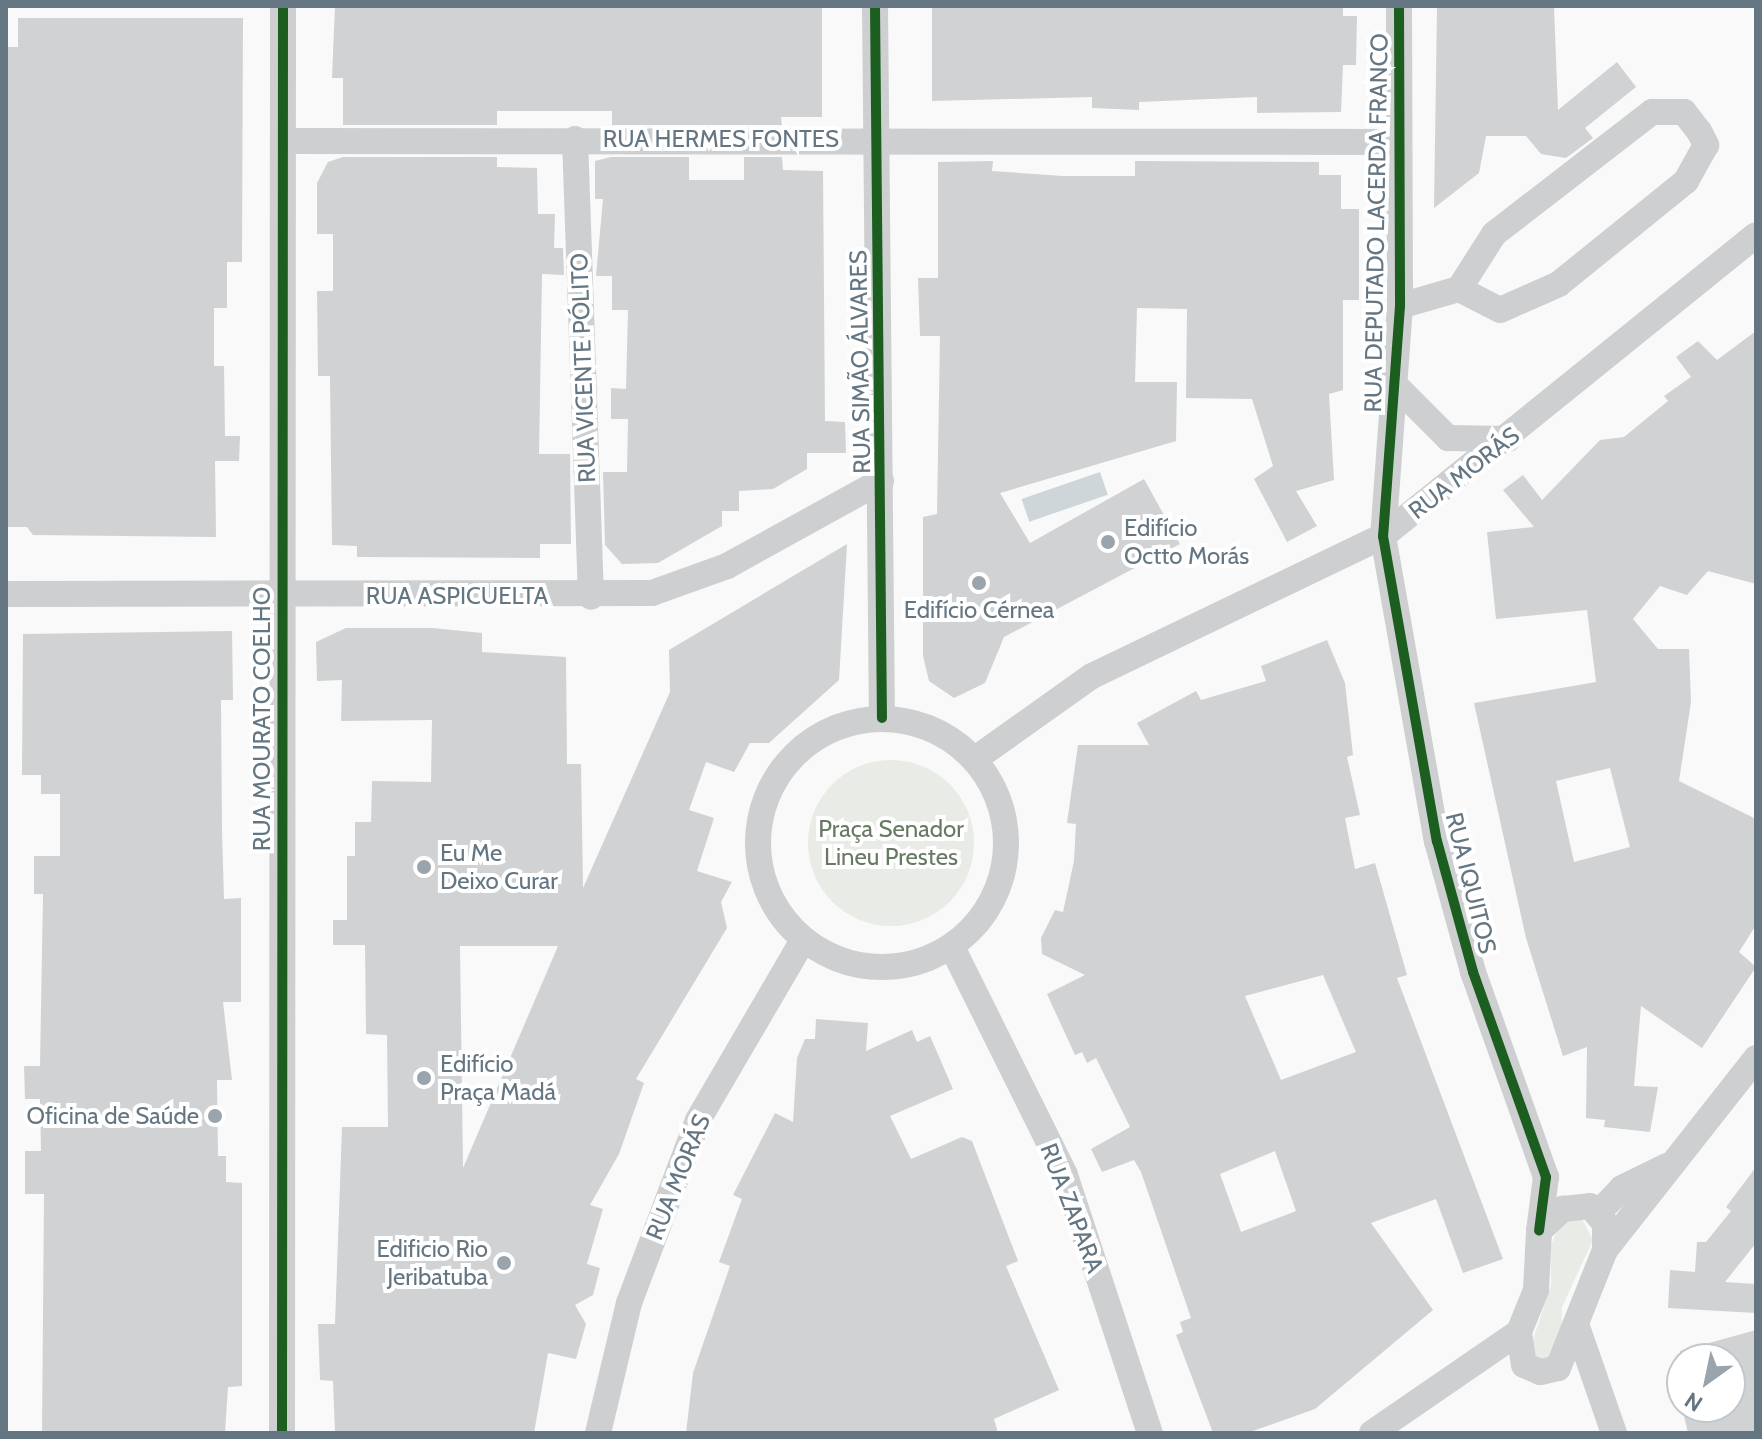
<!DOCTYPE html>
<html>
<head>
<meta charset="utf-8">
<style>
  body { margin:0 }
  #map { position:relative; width:1762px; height:1439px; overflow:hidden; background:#f9f9f9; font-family:Cabin,sans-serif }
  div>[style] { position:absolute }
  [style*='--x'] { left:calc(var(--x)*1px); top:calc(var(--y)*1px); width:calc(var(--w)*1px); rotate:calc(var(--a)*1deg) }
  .green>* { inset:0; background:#e8ebe6 }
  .round { border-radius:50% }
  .water>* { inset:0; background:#ced6d9; transform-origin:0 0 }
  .building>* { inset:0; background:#d0d2d3 }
  .minor>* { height:26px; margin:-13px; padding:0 13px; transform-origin:13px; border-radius:13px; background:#cecfd0 }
  .minor>.ring { margin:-13px; padding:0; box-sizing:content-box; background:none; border:26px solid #cecfd0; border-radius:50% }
  .cycleway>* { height:10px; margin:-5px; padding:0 5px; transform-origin:5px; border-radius:5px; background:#1b5e20 }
  .dots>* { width:22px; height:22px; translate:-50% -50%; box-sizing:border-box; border:4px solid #fff; border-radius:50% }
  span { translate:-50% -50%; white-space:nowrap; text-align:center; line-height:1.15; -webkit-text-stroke:8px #fff; paint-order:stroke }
  .street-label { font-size:24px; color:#657683 }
  .poi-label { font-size:24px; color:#657683 }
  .left { translate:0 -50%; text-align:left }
  .right { translate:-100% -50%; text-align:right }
  .park-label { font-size:24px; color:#687a64 }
  .frame { position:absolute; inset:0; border:8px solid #657683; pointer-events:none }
  .north { position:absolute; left:1666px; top:1343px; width:80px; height:80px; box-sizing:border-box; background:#fff; border:2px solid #c1c8cd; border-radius:50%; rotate:213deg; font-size:22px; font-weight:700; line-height:32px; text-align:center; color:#657683 }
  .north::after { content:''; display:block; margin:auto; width:28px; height:36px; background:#99a4ac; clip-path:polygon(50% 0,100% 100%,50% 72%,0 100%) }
</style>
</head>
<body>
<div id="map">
  <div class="green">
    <div class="round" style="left:808px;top:760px;width:166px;height:166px"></div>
    <div style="clip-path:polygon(1581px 1217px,1593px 1240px,1562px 1307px,1561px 1351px,1541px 1362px,1530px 1349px,1551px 1285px,1551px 1246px,1559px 1225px)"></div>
  </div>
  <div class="water">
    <div style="left:1100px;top:472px;width:24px;height:83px;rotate:71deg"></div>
  </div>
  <div class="building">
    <div style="clip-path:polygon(335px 6px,822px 6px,822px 117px,781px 117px,782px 125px,612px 125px,612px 111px,497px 111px,497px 125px,343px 125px,343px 78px,332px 78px)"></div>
    <div style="clip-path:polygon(932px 6px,1343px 6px,1343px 16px,1357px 16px,1356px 65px,1343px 65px,1341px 112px,1257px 113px,1257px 97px,1139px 102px,1139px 110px,1092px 108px,1092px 97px,932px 101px)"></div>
    <div style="clip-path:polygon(1437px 6px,1554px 6px,1558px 110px,1617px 62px,1636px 87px,1585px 128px,1593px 138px,1566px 158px,1541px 154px,1526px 136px,1486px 136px,1479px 173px,1434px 208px)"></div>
    <div style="clip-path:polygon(18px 18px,243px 18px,242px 262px,227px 262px,227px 308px,214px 308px,214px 366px,224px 366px,225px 436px,240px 436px,239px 461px,215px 461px,216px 537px,33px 535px,27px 527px,6px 527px,6px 47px,18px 47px)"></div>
    <div style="clip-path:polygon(343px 157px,497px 157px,497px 167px,537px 168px,538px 214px,555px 214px,554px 248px,563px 248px,564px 275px,542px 274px,539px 454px,570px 454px,571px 544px,540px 544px,540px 558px,357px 557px,357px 546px,332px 545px,330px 376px,318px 376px,317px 291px,333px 291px,333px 234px,317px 234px,317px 183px,328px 162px)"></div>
    <div style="clip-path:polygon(611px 157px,689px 157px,689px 180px,744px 180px,744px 157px,782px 157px,783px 170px,823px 171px,825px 421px,845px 422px,846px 453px,807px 453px,807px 469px,773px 489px,739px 491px,739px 511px,722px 511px,722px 526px,658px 563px,622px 564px,605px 545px,603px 472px,627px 472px,628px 419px,611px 419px,611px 388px,626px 389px,628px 310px,612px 310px,612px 276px,596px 276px,603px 199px,595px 199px,595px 161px)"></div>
    <div style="clip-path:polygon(993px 161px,992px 171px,1063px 176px,1135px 176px,1135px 161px,1319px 162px,1319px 175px,1341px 175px,1341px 209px,1359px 209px,1359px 300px,1343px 300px,1343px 390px,1329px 394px,1334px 480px,1296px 491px,1317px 526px,1287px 542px,1254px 479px,1273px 466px,1252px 399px,1186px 398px,1187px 309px,1137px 308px,1135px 382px,1177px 382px,1176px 441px,1000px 493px,1030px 543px,1144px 479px,1180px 544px,1004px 637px,985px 683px,954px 698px,929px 681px,923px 656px,923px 517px,937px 514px,940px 336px,920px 336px,918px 278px,938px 278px,938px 162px)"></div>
    <div style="clip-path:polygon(evenodd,1756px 331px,1756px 584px,1708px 571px,1687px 595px,1660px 586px,1633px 619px,1658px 649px,1689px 649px,1691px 702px,1679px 781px,1756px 819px,1756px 925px,1739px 952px,1756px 967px,1702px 1048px,1641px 1006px,1634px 1086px,1658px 1087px,1650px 1132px,1604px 1127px,1605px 1120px,1586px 1118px,1587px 1047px,1563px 1056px,1526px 938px,1474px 703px,1596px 682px,1587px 610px,1496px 619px,1487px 532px,1534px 527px,1503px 490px,1523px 475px,1542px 500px,1600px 440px,1624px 437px,1668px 401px,1664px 396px,1691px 377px,1676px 357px,1698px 341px,1717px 360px,1756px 331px,1610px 768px,1630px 847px,1574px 862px,1556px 781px,1610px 768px)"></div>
    <div style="clip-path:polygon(evenodd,847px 544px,839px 680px,769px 743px,750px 743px,734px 772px,706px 762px,689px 810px,714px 818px,697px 871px,732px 882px,721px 902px,727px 928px,636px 1079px,644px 1083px,619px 1154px,590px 1205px,603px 1209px,587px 1264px,600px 1268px,593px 1295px,575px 1305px,586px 1324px,576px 1359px,548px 1353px,534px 1433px,335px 1433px,333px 1381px,320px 1380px,318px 1324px,335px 1324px,342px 1127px,388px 1127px,387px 1035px,366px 1034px,365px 945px,333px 945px,333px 920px,347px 920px,347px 856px,355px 856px,355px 822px,371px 822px,372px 781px,431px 782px,432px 720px,341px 721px,342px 680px,317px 681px,316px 642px,346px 628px,433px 628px,482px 633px,482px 652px,566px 657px,567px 764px,581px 764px,583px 888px,670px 692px,669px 650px,847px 544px,460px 946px,558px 946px,463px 1168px,460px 946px)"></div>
    <div style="clip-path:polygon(232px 631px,233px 700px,221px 700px,222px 830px,224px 899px,241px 898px,241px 1002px,223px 1002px,232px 1080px,217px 1080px,218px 1156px,226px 1156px,226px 1182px,242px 1183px,242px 1386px,228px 1387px,225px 1433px,42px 1433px,44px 1194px,25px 1194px,25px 1151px,41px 1151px,40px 1099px,25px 1099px,24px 1066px,40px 1066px,43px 894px,34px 894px,34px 856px,60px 856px,60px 794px,41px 794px,41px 775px,22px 775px,23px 634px)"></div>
    <div style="clip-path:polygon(evenodd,1327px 640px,1345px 683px,1353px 755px,1347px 757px,1360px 815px,1345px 818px,1355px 869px,1375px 863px,1407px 975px,1397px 978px,1503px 1259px,1463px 1273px,1436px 1199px,1371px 1223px,1433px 1310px,1315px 1409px,1247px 1433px,1213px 1433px,1176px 1335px,1183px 1332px,1180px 1322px,1191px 1318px,1141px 1172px,1134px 1160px,1102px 1172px,1091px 1149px,1130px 1127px,1096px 1058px,1087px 1063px,1082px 1052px,1075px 1055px,1047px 994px,1085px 975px,1042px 954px,1041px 938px,1055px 910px,1063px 912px,1074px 861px,1076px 824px,1067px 823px,1078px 745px,1149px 745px,1137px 723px,1196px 691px,1201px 700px,1266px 681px,1261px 666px,1327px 640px,1323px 975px,1356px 1052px,1281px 1080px,1245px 996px,1323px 975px,1327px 640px,1275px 1151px,1296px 1211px,1241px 1232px,1220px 1174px,1275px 1151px)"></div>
    <div style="clip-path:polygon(816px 1019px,868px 1023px,866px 1051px,912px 1030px,917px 1042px,930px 1036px,953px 1089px,890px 1116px,911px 1159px,962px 1137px,972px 1141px,1018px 1261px,1006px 1266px,1059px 1390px,994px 1419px,998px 1433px,686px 1433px,693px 1373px,730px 1266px,719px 1262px,742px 1199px,733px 1195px,775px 1113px,793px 1122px,797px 1058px,805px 1039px,815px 1039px)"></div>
    <div style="clip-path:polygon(1756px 1167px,1756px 1243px,1725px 1282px,1756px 1284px,1756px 1313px,1668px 1308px,1670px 1270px,1695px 1272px,1697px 1242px,1706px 1242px,1731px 1211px,1726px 1207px)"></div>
    <div style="clip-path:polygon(1756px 1330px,1756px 1433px,1688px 1433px,1682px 1407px,1730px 1407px,1730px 1359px,1681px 1359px,1680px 1351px)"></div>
  </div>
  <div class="minor">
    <div style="--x:875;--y:6;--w:712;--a:89.44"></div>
    <div style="--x:1399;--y:6;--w:300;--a:89.8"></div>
    <div style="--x:1400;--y:306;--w:231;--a:94.2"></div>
    <div style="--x:1383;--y:536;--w:310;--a:80"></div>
    <div style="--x:1437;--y:841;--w:136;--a:74.6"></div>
    <div style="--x:1473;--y:972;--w:218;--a:70.4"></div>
    <div style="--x:1546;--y:1177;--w:54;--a:97.4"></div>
    <div style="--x:575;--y:139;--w:458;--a:88"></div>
    <div style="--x:283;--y:141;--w:1116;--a:0.05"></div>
    <div style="--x:1400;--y:306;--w:61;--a:-16.1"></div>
    <div style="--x:1459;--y:289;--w:65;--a:-57.5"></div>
    <div style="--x:1494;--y:234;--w:200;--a:-37.7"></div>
    <div style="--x:1652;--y:112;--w:32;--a:0"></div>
    <div style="--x:1684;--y:112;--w:24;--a:52"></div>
    <div style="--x:1699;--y:131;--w:16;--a:63"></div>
    <div style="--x:1706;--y:145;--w:41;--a:119.1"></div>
    <div style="--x:1686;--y:181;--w:164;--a:141"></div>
    <div style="--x:1559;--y:284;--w:64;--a:156.2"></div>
    <div style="--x:1500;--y:310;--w:46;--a:-152.9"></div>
    <div style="--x:1396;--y:386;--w:74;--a:45"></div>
    <div style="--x:1448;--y:438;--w:60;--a:1"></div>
    <div style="--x:6;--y:594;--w:646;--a:-0.09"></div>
    <div style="--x:652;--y:593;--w:80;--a:-19.8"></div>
    <div style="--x:727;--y:566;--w:176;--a:-28.9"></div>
    <div class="ring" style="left:758px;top:719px;width:222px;height:222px"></div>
    <div style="--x:975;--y:759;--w:143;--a:-35.4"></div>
    <div style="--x:1092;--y:676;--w:323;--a:-25.7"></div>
    <div style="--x:1383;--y:536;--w:479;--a:-38.9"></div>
    <div style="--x:952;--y:947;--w:254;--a:63.6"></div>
    <div style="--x:1065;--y:1175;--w:272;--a:71.8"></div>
    <div style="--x:1599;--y:1212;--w:33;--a:-46"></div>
    <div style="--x:1622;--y:1188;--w:50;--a:-26.1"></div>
    <div style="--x:1605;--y:1250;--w:244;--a:-51.8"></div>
    <div style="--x:1576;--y:1324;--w:115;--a:70.8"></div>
    <div style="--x:282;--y:1433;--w:1427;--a:-89.96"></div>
    <div style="--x:598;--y:1433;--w:134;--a:-76.6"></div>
    <div style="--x:629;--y:1303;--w:196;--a:-69.3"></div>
    <div style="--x:698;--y:1120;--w:208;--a:-59.7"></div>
    <div style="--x:1372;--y:1433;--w:178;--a:-34.5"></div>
    <div style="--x:1519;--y:1332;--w:45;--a:-68"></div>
    <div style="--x:1536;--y:1290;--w:59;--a:-87.1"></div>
    <div style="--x:1539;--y:1231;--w:33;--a:-43"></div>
    <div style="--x:1563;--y:1209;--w:27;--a:-6"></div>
    <div style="--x:1590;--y:1206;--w:23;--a:49"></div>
    <div style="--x:1605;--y:1223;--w:27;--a:90"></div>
    <div style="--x:1605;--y:1250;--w:127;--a:111.7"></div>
    <div style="--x:1558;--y:1368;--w:18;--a:167"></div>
    <div style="--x:1540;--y:1372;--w:17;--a:-156"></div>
    <div style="--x:1524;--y:1365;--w:33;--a:-99"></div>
  </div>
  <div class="cycleway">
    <div style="--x:875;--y:6;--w:712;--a:89.44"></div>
    <div style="--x:1399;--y:6;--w:300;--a:89.8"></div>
    <div style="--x:1400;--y:306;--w:231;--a:94.2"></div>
    <div style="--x:1383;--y:536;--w:310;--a:80"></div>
    <div style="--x:1437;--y:841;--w:136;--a:74.6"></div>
    <div style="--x:1473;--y:972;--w:218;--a:70.4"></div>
    <div style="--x:1546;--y:1177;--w:54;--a:97.4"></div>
    <div style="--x:282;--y:1433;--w:1427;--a:-89.96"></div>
  </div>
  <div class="dots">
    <div style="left:1108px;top:542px;background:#99a4ac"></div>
    <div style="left:979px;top:583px;background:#99a4ac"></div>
    <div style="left:424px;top:867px;background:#99a4ac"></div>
    <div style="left:424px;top:1078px;background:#99a4ac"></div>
    <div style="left:215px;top:1116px;background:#99a4ac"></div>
    <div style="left:504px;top:1263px;background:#99a4ac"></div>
  </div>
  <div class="street-label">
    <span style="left:721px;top:139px">RUA HERMES FONTES</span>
    <span style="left:1376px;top:223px;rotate:-89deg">RUA DEPUTADO LACERDA FRANCO</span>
    <span style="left:860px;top:362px;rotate:-91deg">RUA SIMÃO ÁLVARES</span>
    <span style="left:583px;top:368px;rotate:-92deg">RUA VICENTE PÓLITO</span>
    <span style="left:1464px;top:473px;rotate:-38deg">RUA MORÁS</span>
    <span style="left:457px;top:596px">RUA ASPICUELTA</span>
    <span style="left:262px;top:719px;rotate:-90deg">RUA MOURATO COELHO</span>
    <span style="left:1471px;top:883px;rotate:76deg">RUA IQUITOS</span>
    <span style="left:678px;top:1177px;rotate:-68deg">RUA MORÁS</span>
    <span style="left:1072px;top:1208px;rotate:69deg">RUA ZAPARA</span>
  </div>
  <div class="poi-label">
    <span class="left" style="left:1124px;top:542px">Edifício<br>Octto Morás</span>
    <span style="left:979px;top:610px">Edifício Cérnea</span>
    <span class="left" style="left:440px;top:867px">Eu Me<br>Deixo Curar</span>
    <span class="left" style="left:440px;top:1078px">Edifício<br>Praça Madá</span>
    <span class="right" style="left:199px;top:1116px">Oficina de Saúde</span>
    <span class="right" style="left:488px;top:1263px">Edificio Rio<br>Jeribatuba</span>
  </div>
  <div class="park-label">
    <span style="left:891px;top:843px">Praça Senador<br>Lineu Prestes</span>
  </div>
  <div class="frame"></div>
  <div class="north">N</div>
</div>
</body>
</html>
